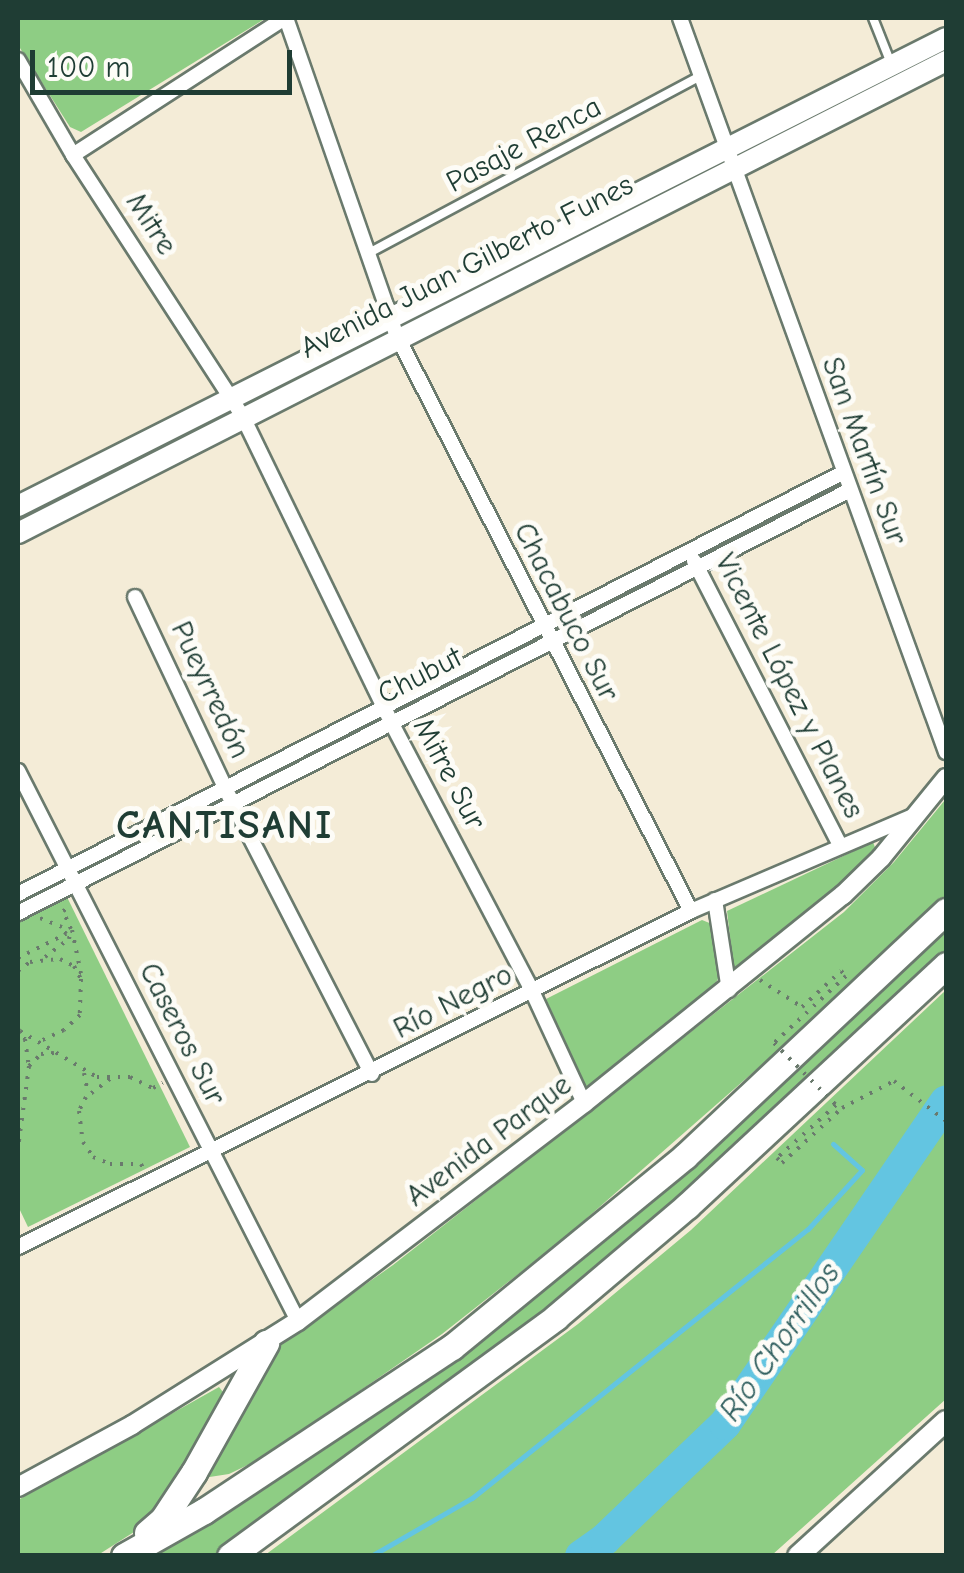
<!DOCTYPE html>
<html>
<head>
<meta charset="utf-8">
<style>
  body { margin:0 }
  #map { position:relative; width:964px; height:1573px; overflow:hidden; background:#f4ecd7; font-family:"Comic Neue",sans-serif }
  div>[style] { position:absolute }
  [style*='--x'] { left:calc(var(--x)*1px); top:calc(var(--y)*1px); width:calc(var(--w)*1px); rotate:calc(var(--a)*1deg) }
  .green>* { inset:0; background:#8ecd84 }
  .stream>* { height:5px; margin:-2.5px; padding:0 2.5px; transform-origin:2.5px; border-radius:2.5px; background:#63c5e1 }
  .river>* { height:32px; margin:-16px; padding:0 16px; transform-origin:16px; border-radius:16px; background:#63c5e1 }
  .path>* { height:4px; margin-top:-2px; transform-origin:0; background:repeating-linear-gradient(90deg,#6a7a6d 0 2.5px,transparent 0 10.5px) }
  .roads { filter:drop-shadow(2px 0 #6a7a6d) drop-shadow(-2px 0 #6a7a6d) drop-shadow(0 2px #6a7a6d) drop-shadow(0 -2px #6a7a6d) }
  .service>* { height:8px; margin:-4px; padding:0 4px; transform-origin:4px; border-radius:4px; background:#fff }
  .minor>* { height:14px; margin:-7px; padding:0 7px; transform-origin:7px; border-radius:7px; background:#fff }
  .tertiary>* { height:18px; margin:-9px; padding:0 9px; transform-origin:9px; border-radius:9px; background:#fff }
  .secondary>* { height:20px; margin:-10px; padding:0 10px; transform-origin:10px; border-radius:10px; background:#fff }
  .trunk>* { height:25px; margin:-12.5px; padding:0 12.5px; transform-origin:12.5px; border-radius:12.5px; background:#fff }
  .path-bridge>* { height:4px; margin-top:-2px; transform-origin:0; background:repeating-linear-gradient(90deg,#6a7a6d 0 2.5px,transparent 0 10.5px) }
  span { translate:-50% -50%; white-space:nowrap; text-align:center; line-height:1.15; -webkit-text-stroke:10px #fdfcf7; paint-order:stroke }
  .street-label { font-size:30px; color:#1f3d34 }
  .water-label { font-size:32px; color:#305f5f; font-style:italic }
  .district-label { font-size:40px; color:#1f3d34; font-weight:700; letter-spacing:2.5px }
  .frame { position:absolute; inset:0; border:20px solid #1f3d34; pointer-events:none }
  .scale { position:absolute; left:30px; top:50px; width:262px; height:45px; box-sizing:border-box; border:5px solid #1f3d34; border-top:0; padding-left:12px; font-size:30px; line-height:35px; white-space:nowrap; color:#1f3d34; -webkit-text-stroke:8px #fdfcf7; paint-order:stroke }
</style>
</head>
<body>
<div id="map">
  <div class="green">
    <div style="clip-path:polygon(18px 18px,266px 18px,81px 132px,70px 127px,18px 45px)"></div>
    <div style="clip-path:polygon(945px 800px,946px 896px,872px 968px,563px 1239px,442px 1334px,264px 1457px,229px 1474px,203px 1478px,266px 1354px,393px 1265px,844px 912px,894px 862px)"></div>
    <div style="clip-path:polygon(873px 842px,876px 850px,838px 890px,734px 972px,727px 911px)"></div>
    <div style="clip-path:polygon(66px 895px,190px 1147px,28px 1227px,18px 1206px,18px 919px)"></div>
    <div style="clip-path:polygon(702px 920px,712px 924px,719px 977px,712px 990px,585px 1088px,546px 999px)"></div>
    <div style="clip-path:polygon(946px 922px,946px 952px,819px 1075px,576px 1291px,216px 1555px,144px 1556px,389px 1402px)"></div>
    <div style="clip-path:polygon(946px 990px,946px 1399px,772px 1555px,265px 1555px,578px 1324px,691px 1230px)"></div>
    <div style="clip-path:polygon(219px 1387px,227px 1397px,159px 1516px,98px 1555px,18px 1555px,18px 1500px)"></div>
  </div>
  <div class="stream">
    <div style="--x:371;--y:1556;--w:116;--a:-29.9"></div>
    <div style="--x:472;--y:1498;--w:430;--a:-38.7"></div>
    <div style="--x:808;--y:1229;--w:80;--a:-47.5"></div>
    <div style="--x:862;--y:1170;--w:39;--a:-138"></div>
  </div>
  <div class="river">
    <div style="--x:581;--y:1556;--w:29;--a:-35"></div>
    <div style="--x:605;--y:1539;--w:166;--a:-43.8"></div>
    <div style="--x:725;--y:1424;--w:391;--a:-55.6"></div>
  </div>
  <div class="path">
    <div style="--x:72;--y:930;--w:45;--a:78.4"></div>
    <div style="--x:45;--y:957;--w:30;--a:-37"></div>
    <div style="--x:69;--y:939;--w:10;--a:-79"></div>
    <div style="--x:71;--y:929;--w:20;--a:-114"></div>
    <div style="--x:63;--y:911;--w:10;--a:-29"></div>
    <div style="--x:18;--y:958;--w:54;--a:-26.6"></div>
    <div style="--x:66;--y:934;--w:8;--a:-120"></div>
    <div style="--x:62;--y:927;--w:24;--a:-158"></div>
    <div style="--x:18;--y:971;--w:15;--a:-37"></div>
    <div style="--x:30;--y:962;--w:30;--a:-6"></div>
    <div style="--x:60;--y:959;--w:16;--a:27"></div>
    <div style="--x:74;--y:966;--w:15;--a:62"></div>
    <div style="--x:81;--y:979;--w:36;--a:92"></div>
    <div style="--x:80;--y:1015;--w:22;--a:137"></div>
    <div style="--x:64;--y:1030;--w:29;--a:155"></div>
    <div style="--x:760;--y:980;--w:50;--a:32.7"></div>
    <div style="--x:18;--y:1029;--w:12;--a:55"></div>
    <div style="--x:25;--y:1039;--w:27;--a:82"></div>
    <div style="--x:29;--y:1066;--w:83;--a:97.6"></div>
    <div style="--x:20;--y:1031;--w:90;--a:30.9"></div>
    <div style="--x:97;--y:1077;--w:33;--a:0"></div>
    <div style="--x:130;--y:1077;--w:25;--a:26"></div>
    <div style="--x:153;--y:1088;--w:11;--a:-27"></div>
    <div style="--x:29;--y:1066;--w:17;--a:-45"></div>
    <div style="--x:41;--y:1054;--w:13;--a:-4"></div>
    <div style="--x:84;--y:1073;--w:20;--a:79"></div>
    <div style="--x:110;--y:1079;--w:30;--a:143"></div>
    <div style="--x:86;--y:1097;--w:16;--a:117"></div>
    <div style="--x:79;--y:1111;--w:31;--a:83"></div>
    <div style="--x:83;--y:1142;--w:18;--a:56"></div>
    <div style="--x:93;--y:1157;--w:18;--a:22"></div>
    <div style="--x:110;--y:1164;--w:31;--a:0"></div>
    <div style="--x:141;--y:1164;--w:4;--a:63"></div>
    <div style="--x:842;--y:1108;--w:59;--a:-27.4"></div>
    <div style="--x:894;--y:1081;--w:66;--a:37.6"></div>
  </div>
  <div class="roads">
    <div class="service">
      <div style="--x:873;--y:18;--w:52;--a:68.4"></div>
      <div style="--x:367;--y:254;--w:380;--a:-28.1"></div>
    </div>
    <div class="minor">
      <div style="--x:286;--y:18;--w:337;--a:70.8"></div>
      <div style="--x:397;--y:336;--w:646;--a:62.92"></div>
      <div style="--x:680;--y:18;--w:781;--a:70.08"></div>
      <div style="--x:18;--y:60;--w:110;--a:59.9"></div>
      <div style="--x:73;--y:155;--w:310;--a:57"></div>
      <div style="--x:242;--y:415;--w:341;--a:64.1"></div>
      <div style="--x:391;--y:722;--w:304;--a:62.3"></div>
      <div style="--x:532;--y:991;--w:123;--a:65.1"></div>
      <div style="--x:73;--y:155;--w:252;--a:-32.9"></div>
      <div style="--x:694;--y:561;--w:319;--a:62.8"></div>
      <div style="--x:135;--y:597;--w:225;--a:64.7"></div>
      <div style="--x:231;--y:800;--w:308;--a:62.8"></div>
      <div style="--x:18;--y:771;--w:617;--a:63.02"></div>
      <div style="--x:18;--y:894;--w:925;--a:-27.06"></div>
      <div style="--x:715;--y:900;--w:91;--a:81.2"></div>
      <div style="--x:18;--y:913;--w:931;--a:-26.95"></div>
      <div style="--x:18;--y:1247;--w:752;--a:-26.53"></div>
      <div style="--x:691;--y:911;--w:246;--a:-23.2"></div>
    </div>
    <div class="tertiary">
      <div style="--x:18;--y:1487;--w:130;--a:-28.5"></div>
      <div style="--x:132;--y:1425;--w:196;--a:-32.1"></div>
      <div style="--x:298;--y:1321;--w:360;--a:-37.3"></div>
      <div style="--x:584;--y:1103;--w:332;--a:-38.8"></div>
      <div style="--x:843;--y:895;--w:53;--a:-44.2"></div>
      <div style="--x:881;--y:858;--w:103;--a:-50.9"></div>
    </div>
    <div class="secondary">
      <div style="--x:18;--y:506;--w:1039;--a:-26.76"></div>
      <div style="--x:18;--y:533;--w:1041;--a:-26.96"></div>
      <div style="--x:798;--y:1556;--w:200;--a:-42.4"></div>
    </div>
    <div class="trunk">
      <div style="--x:147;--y:1533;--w:21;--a:-41"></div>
      <div style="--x:163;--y:1519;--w:56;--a:-56.6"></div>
      <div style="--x:194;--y:1472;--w:148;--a:-60.8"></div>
      <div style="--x:124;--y:1556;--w:92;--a:-29.4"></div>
      <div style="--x:204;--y:1511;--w:297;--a:-33.5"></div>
      <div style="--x:452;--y:1347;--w:301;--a:-39.3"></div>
      <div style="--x:685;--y:1156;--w:358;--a:-43.2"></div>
      <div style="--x:230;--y:1556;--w:404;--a:-36.2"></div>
      <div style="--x:556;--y:1317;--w:172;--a:-40.3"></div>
      <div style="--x:687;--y:1206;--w:354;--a:-42.9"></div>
    </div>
  </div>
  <div class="path-bridge">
    <div style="--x:802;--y:1007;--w:53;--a:-42.7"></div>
    <div style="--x:841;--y:971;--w:7;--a:45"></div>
    <div style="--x:846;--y:976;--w:98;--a:137.1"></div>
    <div style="--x:774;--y:1043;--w:88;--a:45"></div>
    <div style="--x:836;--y:1105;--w:79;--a:138.1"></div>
    <div style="--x:777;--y:1158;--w:7;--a:45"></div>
    <div style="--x:782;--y:1163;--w:81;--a:-42.5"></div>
  </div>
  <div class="street-label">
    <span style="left:524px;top:145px;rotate:-28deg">Pasaje Renca</span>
    <span style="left:151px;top:224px;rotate:57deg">Mitre</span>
    <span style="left:467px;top:267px;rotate:-27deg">Avenida Juan Gilberto Funes</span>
    <span style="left:864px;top:451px;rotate:70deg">San Martín Sur</span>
    <span style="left:566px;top:612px;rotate:63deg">Chacabuco Sur</span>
    <span style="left:420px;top:676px;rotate:-27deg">Chubut</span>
    <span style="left:789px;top:686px;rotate:63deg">Vicente López y Planes</span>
    <span style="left:210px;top:690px;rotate:65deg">Pueyrredón</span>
    <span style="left:449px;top:774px;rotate:62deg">Mitre Sur</span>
    <span style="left:453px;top:1002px;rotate:-27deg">Río Negro</span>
    <span style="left:182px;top:1034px;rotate:63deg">Caseros Sur</span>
    <span style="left:489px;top:1141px;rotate:-37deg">Avenida Parque</span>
  </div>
  <div class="water-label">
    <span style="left:780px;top:1342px;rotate:-55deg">Río Chorrillos</span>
  </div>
  <div class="district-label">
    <span style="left:225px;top:825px">CANTISANI</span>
  </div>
  <div class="frame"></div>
  <div class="scale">100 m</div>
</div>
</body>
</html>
